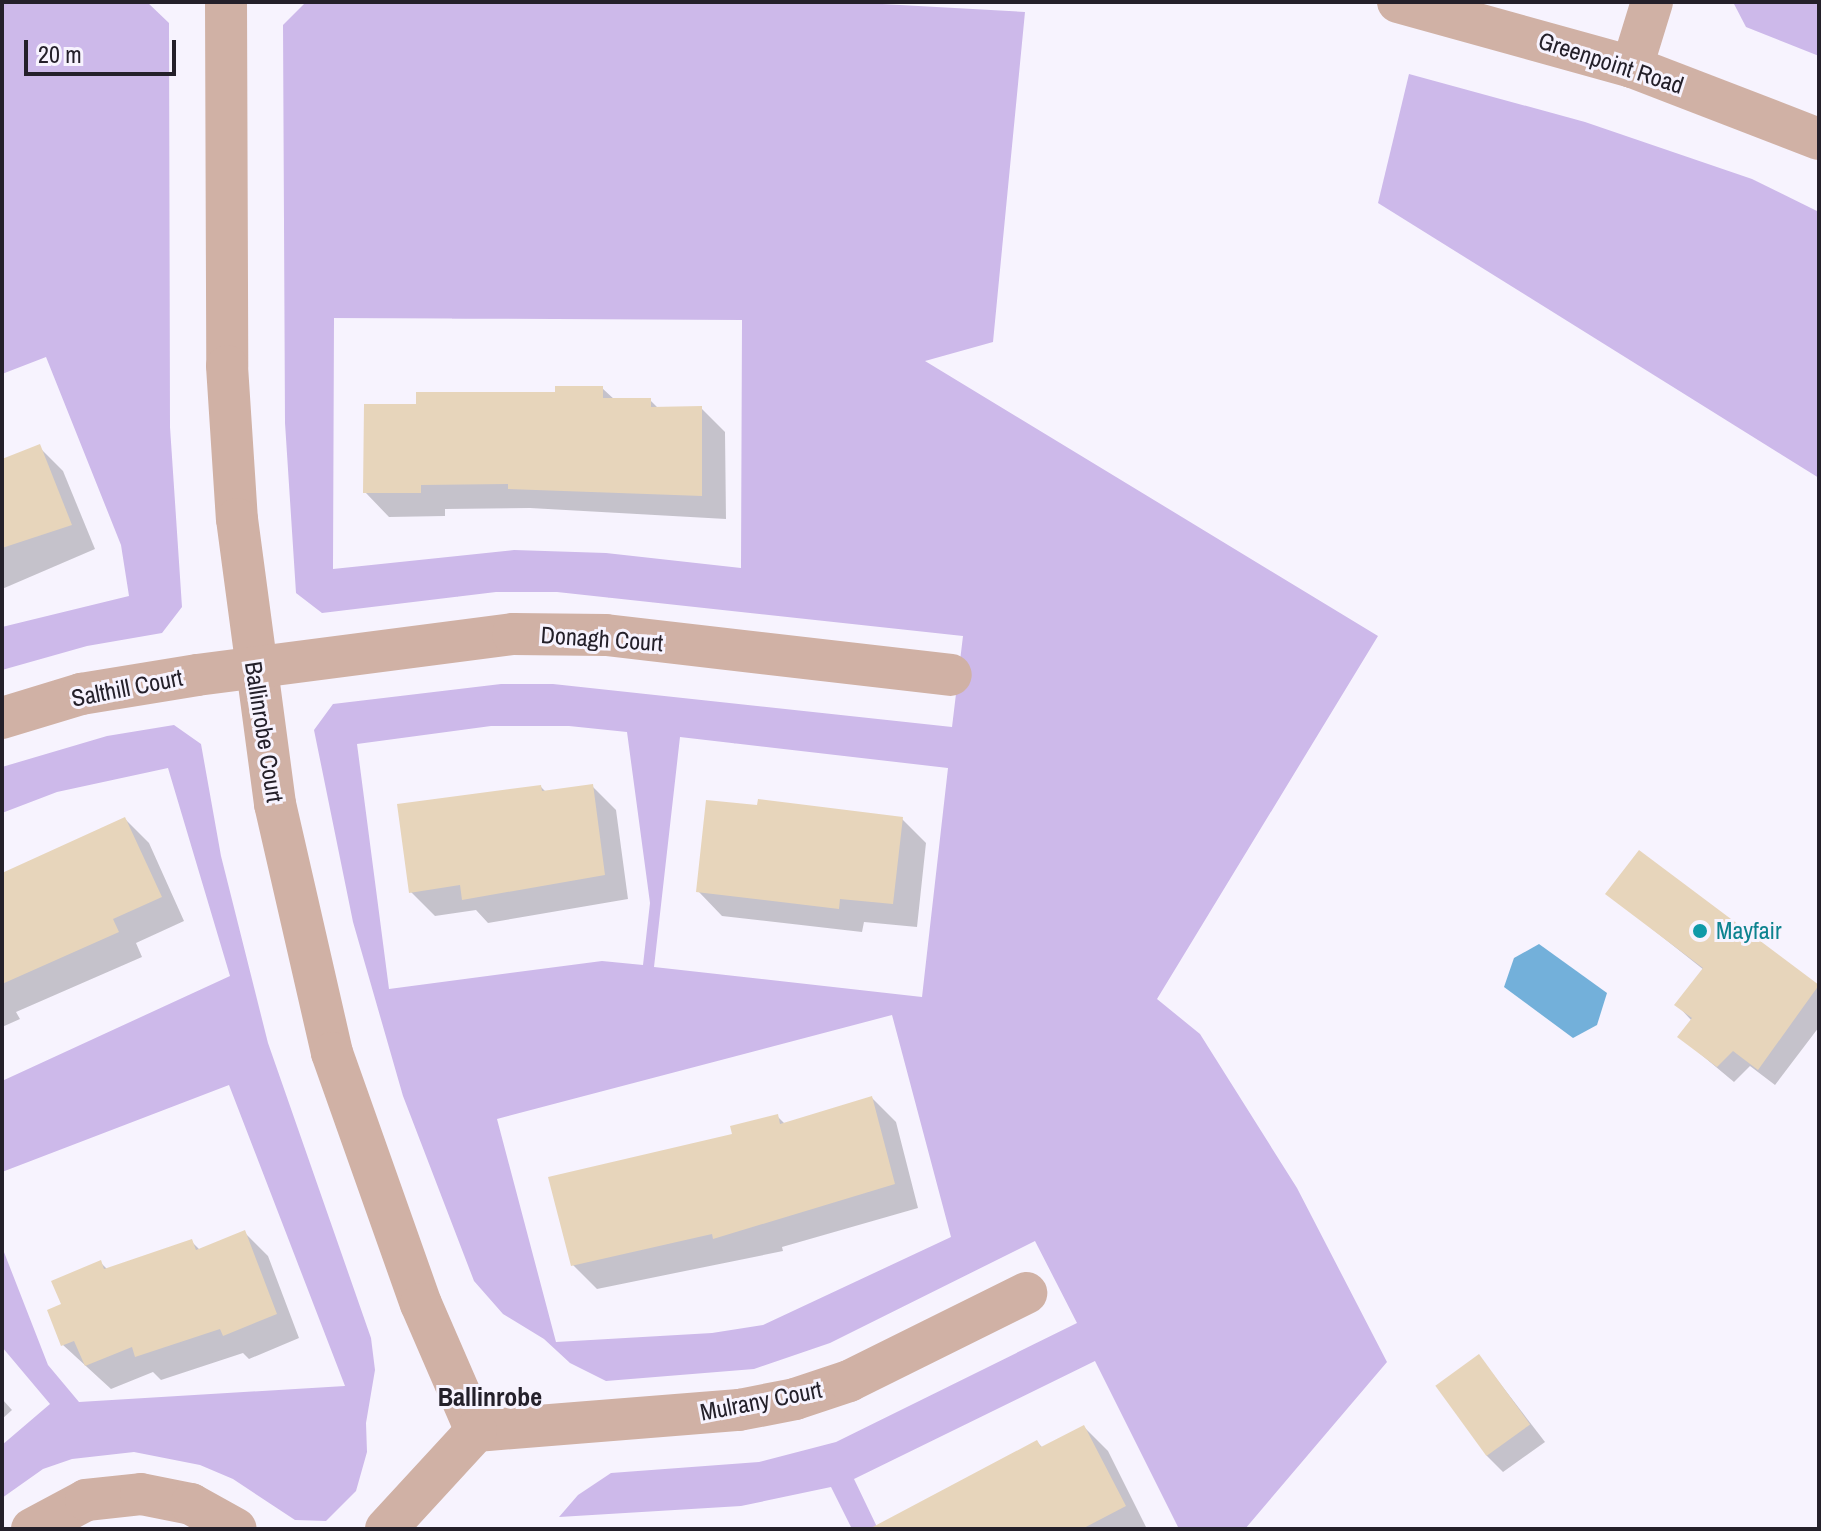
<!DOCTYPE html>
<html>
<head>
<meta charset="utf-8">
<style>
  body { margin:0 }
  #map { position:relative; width:1821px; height:1531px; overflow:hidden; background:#f7f3fe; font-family:"Archivo Narrow",sans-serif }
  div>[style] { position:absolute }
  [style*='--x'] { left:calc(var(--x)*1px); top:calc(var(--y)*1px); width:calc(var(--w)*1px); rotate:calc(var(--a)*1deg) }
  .green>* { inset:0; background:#cdb9ea }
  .water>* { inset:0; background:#73b0da }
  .shadow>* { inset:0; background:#0003 }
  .building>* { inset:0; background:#e7d5bb; transform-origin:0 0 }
  .street>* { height:42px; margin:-21px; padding:0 21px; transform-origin:21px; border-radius:21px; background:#d0b1a5 }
  .dots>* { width:22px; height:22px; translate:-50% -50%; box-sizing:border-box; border:4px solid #f7f3fe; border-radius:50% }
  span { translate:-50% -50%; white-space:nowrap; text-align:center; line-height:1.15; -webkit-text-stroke:6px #f7f3fe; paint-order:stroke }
  .street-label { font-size:24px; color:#24202a }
  .culture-label { font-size:24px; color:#0d838f }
  .left { translate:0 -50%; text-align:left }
  .neighbourhood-label { font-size:26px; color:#24202a; font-weight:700 }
  .frame { position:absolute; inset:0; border:4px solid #24202a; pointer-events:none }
  .scale { position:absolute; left:24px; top:40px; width:152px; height:36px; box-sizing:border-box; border:4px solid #24202a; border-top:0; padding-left:10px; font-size:24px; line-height:28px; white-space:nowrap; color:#24202a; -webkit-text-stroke:6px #f7f3fe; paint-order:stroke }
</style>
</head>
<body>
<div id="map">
  <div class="green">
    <div style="clip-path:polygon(2px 2px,147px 2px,169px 23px,170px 427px,182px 607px,162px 633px,87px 646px,2px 670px,2px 627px,129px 596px,121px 545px,46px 357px,2px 374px)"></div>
    <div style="clip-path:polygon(evenodd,306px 2px,846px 2px,1025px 12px,993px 342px,925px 361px,1378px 636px,1157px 999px,1200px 1034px,1297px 1188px,1387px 1362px,1245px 1529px,1179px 1529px,1095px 1361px,854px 1479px,878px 1529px,852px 1529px,831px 1487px,741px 1506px,559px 1517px,578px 1495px,611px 1473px,759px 1462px,836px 1442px,1077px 1323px,1035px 1241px,830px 1343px,754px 1369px,606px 1381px,570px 1363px,544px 1339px,503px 1314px,474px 1281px,403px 1096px,353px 922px,314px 730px,333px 704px,501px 684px,553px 684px,952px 727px,963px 636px,557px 592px,496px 592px,322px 613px,296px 593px,285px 423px,283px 25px,306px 2px,334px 318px,742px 320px,741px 568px,606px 553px,514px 550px,333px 569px,334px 318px,306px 2px,491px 726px,569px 726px,627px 732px,650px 903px,643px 965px,602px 961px,389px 989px,357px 744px,491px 726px,306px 2px,680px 737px,948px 768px,922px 997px,654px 967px,680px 737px,306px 2px,892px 1015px,951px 1237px,763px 1325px,712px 1333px,556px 1342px,497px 1119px,892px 1015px)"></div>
    <div style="clip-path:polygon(1733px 2px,1819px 2px,1819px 56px,1746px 27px)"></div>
    <div style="clip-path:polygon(1409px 74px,1585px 122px,1752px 179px,1819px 212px,1819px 478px,1378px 203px)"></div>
    <div style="clip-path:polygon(174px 725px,201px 744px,221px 856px,268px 1043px,371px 1338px,375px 1370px,366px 1423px,367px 1452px,356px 1491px,326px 1521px,295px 1520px,233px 1479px,200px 1465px,134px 1452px,72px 1459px,43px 1469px,2px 1498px,2px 1445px,50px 1404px,2px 1347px,2px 1247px,48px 1365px,79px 1402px,345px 1386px,229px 1085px,2px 1172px,2px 1081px,230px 976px,168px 768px,57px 792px,2px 813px,2px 767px,107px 736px)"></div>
  </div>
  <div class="water">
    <div style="clip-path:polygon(1539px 944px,1607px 993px,1597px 1025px,1573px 1038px,1504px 987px,1514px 958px)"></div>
  </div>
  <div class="shadow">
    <div style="clip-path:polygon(602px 388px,615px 400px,650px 400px,659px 409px,701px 408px,725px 432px,726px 519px,530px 508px,445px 509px,445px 516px,389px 517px,365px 492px,418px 406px)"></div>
    <div style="clip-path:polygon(39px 447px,63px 471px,95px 549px,2px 589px,2px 461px)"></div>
    <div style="clip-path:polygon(592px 786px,616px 810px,628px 899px,488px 923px,476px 910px,435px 916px,411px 892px,541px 787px,546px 792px)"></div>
    <div style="clip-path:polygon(758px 808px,902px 819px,926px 843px,917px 927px,864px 922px,862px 932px,722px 916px,698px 891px)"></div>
    <div style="clip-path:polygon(125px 819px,149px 843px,184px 921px,136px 943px,142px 957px,16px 1012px,20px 1019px,2px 1027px,2px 874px)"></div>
    <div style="clip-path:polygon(1639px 853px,1819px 988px,1819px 1027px,1775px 1085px,1750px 1066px,1734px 1082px,1680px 1037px,1692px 1021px,1677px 1005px,1704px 970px,1608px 894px)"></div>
    <div style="clip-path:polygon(872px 1098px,896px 1122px,918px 1208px,782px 1247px,783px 1251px,597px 1289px,573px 1265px,735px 1135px,777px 1116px,785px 1124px)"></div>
    <div style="clip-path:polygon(244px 1232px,268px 1256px,299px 1338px,249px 1359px,243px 1353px,161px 1380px,153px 1372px,111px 1389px,63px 1345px,63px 1305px,100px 1262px,108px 1270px,191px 1241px,200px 1250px)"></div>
    <div style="clip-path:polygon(1479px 1356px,1545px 1442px,1503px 1472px,1487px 1456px)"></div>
    <div style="clip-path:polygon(2px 1399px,12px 1410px,2px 1419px)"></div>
    <div style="clip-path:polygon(1084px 1427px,1108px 1451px,1147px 1529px,921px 1529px,1037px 1442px,1043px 1448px)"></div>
  </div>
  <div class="building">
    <div style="clip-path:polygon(555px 386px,603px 386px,603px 398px,651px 398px,651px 407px,702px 406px,702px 496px,508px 489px,508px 484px,421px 485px,421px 493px,363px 493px,364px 404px,416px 404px,416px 392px,555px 392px)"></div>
    <div style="clip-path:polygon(40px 444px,72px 525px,2px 548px,2px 459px)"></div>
    <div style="clip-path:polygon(593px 784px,605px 875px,462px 900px,460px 885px,409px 893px,397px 804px,541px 785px,542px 791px)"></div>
    <div style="clip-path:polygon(758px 799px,903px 817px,893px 904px,840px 899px,839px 909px,696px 892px,706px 800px,757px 805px)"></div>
    <div style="clip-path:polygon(125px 817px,162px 897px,113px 919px,119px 932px,2px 984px,2px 873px)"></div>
    <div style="clip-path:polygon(1639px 850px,1819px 985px,1758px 1070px,1733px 1051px,1717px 1067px,1677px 1037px,1692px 1018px,1674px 1005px,1703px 968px,1605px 894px)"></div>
    <div style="clip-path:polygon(872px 1096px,895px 1184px,713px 1239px,712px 1234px,571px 1266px,548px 1177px,732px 1134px,730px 1126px,778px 1114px,780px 1124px)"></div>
    <div style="clip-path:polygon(245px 1230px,277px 1314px,223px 1336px,220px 1329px,135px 1357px,132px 1347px,85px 1366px,74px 1341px,61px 1346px,47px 1310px,61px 1304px,51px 1281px,101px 1260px,104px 1269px,192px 1239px,196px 1250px)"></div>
    <div style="left:1479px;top:1354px;width:87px;height:54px;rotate:54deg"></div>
    <div style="clip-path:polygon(1084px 1425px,1126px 1506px,1082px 1529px,869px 1529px,1037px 1440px,1041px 1447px)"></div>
  </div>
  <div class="street">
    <div style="--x:226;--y:2;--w:364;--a:89.8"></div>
    <div style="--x:227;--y:366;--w:153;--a:86.3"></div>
    <div style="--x:237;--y:519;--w:288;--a:82.4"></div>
    <div style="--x:275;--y:804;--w:255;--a:77.1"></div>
    <div style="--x:332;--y:1053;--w:266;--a:70.5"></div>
    <div style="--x:421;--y:1304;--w:138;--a:66.6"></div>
    <div style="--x:1398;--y:2;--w:243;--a:15.5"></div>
    <div style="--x:1632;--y:67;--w:200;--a:21.1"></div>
    <div style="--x:1632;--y:67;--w:68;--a:-72.9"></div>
    <div style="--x:2;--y:718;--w:83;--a:-16.9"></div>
    <div style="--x:81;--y:694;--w:118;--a:-9.3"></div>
    <div style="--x:197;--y:675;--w:319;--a:-7.4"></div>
    <div style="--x:513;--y:634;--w:93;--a:0.6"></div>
    <div style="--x:606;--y:635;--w:347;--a:6.6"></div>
    <div style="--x:476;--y:1431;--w:264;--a:-4.6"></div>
    <div style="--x:739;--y:1410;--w:57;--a:-11.1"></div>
    <div style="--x:795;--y:1399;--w:57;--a:-18.4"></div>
    <div style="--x:849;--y:1381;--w:198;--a:-26.4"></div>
    <div style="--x:32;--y:1529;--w:61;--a:-28.2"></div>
    <div style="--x:86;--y:1500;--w:55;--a:-6.2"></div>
    <div style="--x:141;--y:1494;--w:51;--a:11.3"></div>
    <div style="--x:191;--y:1504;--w:51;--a:29.1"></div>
    <div style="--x:386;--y:1529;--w:133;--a:-47.4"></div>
  </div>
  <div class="dots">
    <div style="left:1700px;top:931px;background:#0f9aa8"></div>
  </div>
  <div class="street-label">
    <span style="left:1611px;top:63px;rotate:18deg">Greenpoint Road</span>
    <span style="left:602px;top:639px;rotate:4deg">Donagh Court</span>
    <span style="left:127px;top:688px;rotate:-11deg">Salthill Court</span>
    <span style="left:264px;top:732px;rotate:81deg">Ballinrobe Court</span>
    <span style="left:761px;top:1401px;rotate:-11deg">Mulrany Court</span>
  </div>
  <div class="culture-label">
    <span class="left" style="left:1716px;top:931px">Mayfair</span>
  </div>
  <div class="neighbourhood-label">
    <span style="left:490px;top:1397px">Ballinrobe</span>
  </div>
  <div class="frame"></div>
  <div class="scale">20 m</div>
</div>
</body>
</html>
